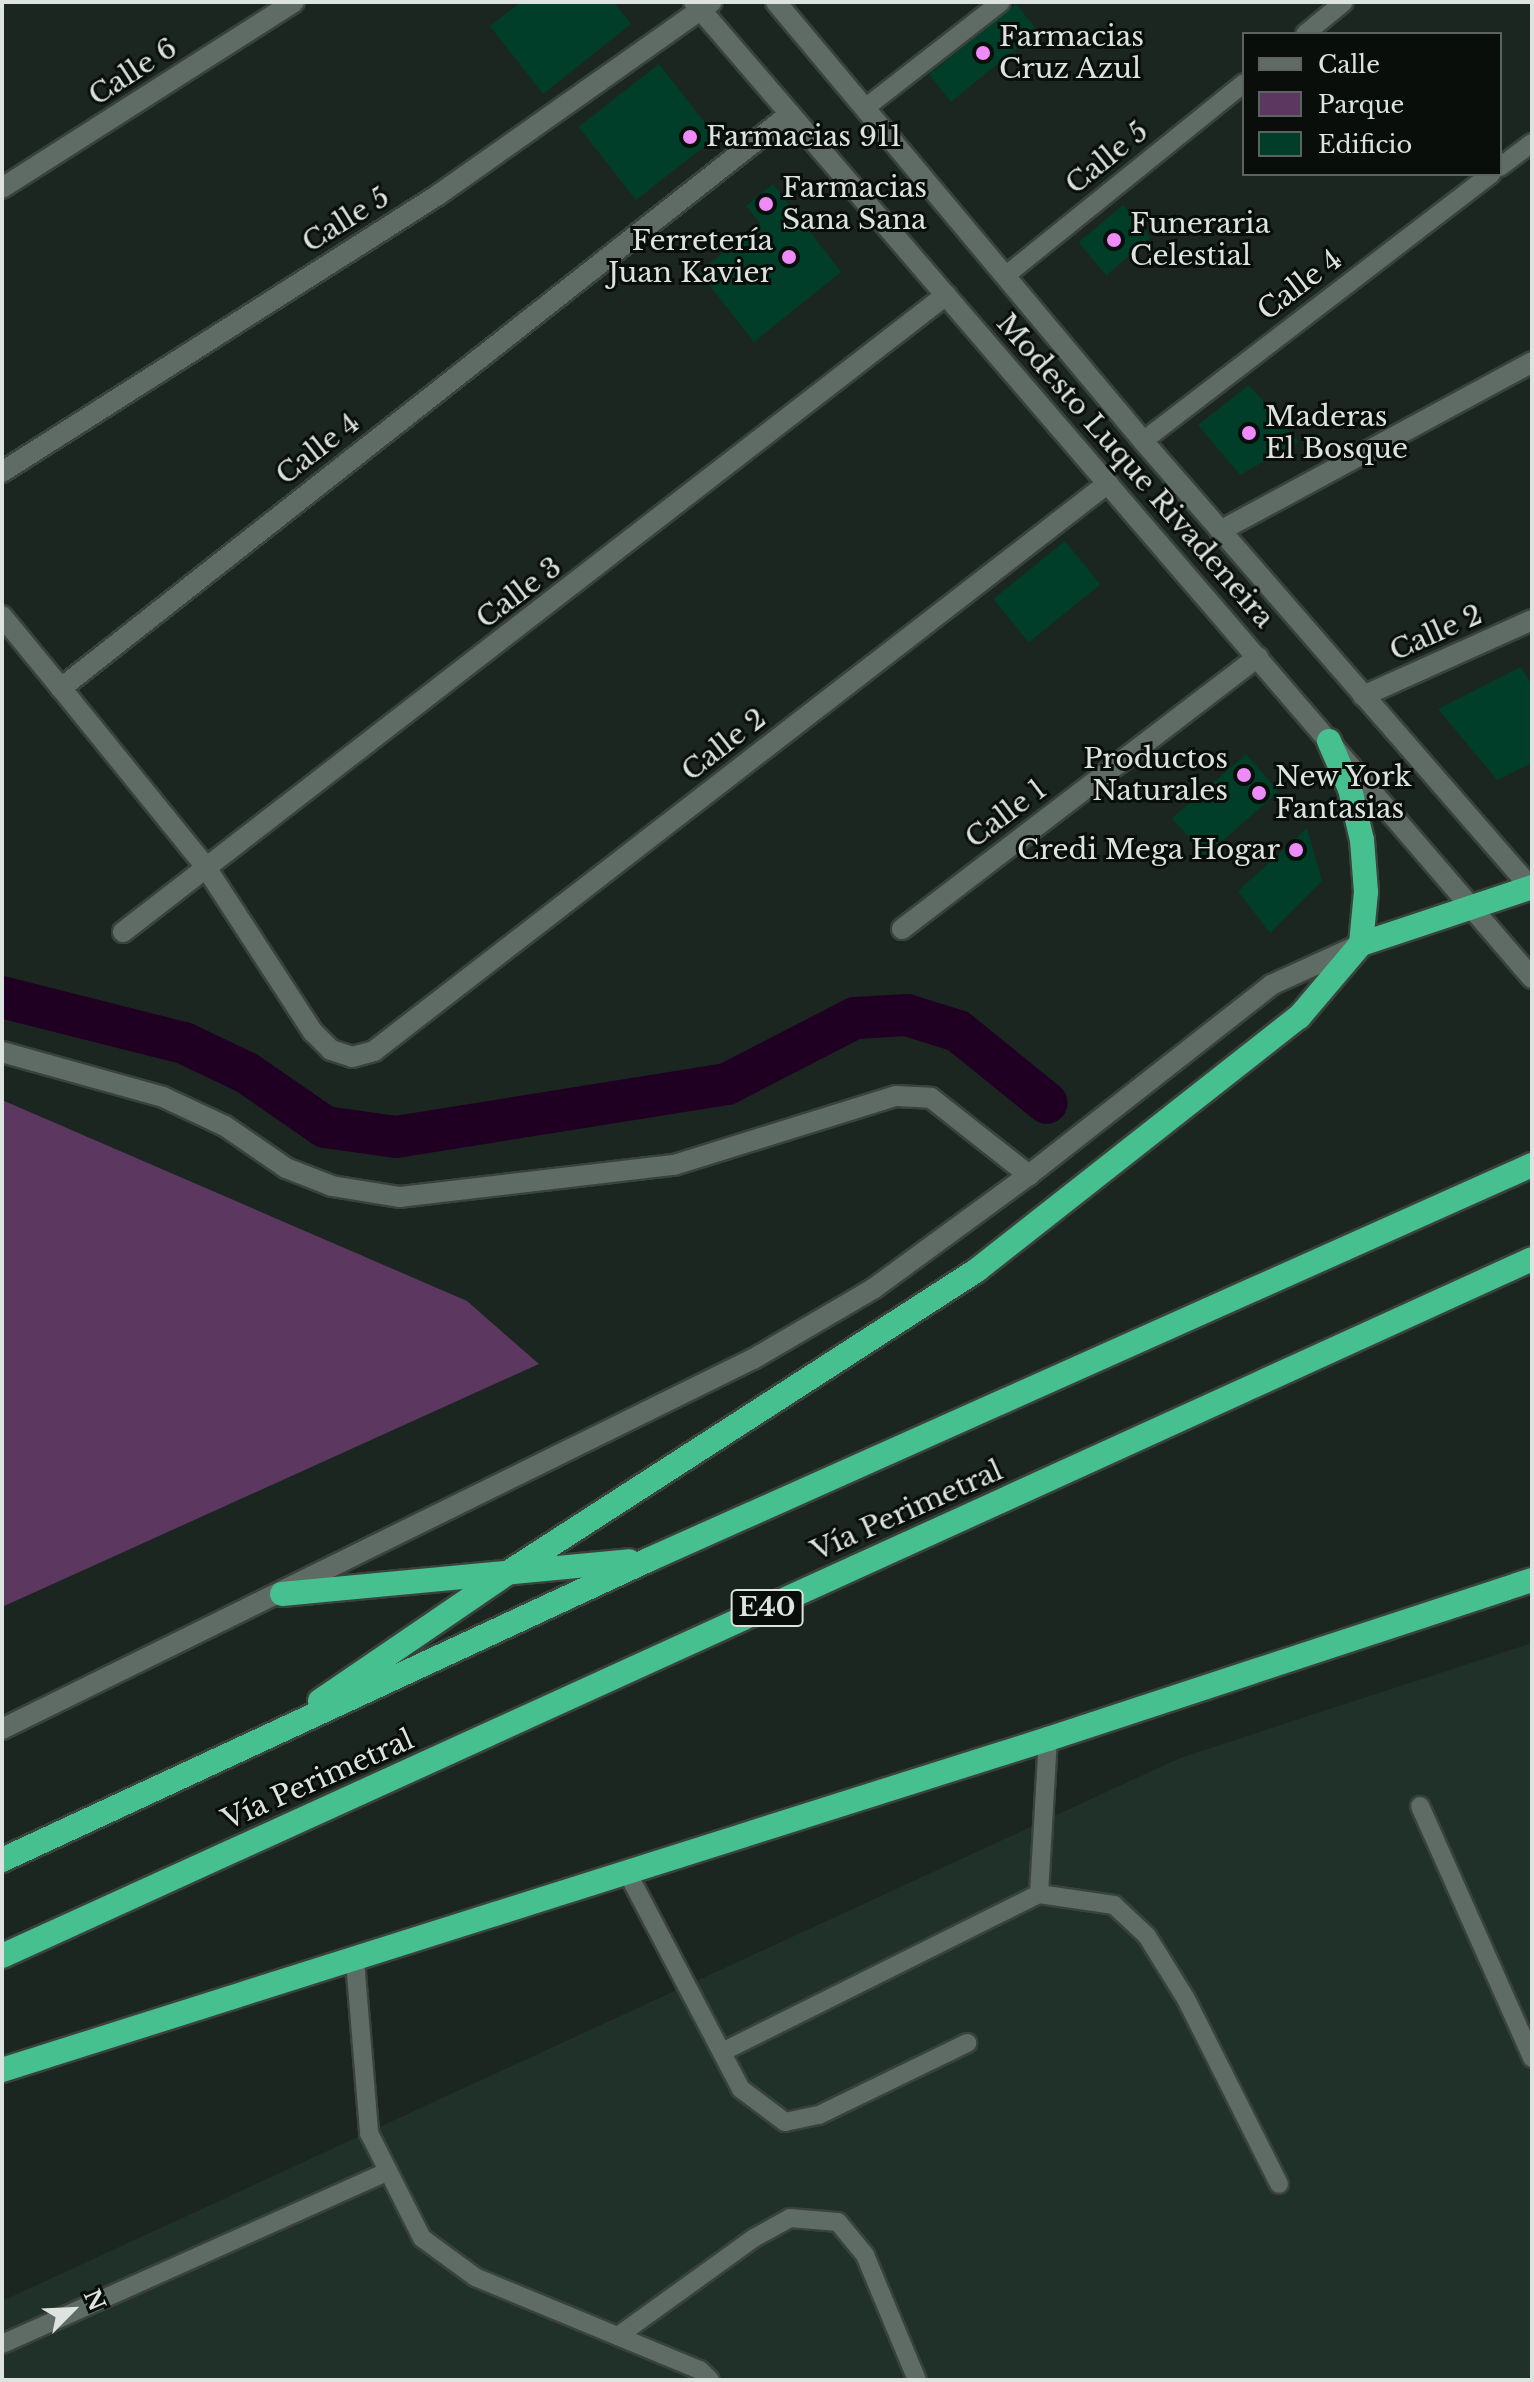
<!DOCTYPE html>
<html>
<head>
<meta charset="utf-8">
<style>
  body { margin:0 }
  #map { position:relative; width:1534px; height:2382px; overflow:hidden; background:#1b2620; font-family:"Libre Baskerville",serif }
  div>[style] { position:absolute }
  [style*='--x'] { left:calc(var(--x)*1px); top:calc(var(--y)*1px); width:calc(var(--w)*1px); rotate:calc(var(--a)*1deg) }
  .built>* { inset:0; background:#1f3128 }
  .green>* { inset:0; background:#5c3760 }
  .canal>* { height:42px; margin:-21px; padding:0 21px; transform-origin:21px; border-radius:21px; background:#1f0023 }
  .building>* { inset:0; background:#003e29; transform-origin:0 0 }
  .roads { filter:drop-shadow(2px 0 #39423d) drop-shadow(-2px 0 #39423d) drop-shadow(0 2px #39423d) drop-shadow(0 -2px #39423d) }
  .lane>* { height:18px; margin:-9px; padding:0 9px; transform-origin:9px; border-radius:9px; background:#5f6b65 }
  .street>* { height:20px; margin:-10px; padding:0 10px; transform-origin:10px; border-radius:10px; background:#5f6b65 }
  .secondary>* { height:20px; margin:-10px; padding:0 10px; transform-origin:10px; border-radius:10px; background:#5f6b65 }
  .highway>* { height:24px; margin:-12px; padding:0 12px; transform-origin:12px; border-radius:12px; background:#46c08f }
  .dots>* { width:22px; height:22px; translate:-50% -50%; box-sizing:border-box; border:4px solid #090e0b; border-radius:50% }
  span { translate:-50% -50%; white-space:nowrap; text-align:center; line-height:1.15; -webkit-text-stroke:6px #090e0b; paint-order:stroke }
  .shield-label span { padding:2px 6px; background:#090e0b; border:2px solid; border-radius:6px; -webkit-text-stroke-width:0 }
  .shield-label { font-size:26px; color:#dce3e0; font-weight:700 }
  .poi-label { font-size:28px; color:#dce3e0 }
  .left { translate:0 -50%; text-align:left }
  .right { translate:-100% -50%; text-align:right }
  .street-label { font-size:28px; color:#dce3e0 }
  .frame { position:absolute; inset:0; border:4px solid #dce3e0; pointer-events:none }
  .legend { position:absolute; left:1242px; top:32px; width:260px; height:144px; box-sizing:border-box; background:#090e0b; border:2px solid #5d6360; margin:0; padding:10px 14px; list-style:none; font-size:24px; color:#dce3e0 }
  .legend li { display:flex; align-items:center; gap:16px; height:40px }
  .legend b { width:40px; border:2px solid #5d6360 }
  .north { position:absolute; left:32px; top:2270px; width:80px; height:80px; -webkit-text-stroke:6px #090e0b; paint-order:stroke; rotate:66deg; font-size:22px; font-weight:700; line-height:32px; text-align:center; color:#dce3e0 }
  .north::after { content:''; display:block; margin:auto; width:28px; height:36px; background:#dce3e0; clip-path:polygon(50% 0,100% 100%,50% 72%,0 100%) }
</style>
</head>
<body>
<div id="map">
  <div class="built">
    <div style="clip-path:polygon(1532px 1643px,1532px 2380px,2px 2380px,2px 2301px,1180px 1758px)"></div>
  </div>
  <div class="green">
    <div style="clip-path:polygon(2px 1100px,467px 1301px,539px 1364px,2px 1607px)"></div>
  </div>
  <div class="canal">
    <div style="--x:2;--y:997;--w:188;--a:14.2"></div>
    <div style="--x:184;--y:1043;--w:70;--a:25.5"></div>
    <div style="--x:247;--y:1073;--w:95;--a:34.7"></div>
    <div style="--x:325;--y:1127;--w:72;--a:8"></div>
    <div style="--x:396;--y:1137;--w:335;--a:-9.1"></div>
    <div style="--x:727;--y:1084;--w:144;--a:-27.3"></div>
    <div style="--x:855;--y:1018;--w:52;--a:-3.3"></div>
    <div style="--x:907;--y:1015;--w:53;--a:17.4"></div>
    <div style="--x:958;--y:1031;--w:114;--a:39"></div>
  </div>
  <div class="building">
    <div style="clip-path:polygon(521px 2px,614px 2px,631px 24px,543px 94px,490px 26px)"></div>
    <div style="left:1016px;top:4px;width:35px;height:112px;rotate:51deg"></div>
    <div style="left:659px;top:64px;width:93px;height:102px;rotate:52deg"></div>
    <div style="clip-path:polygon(773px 184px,841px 272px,754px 342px,699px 272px,760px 223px,746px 206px)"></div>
    <div style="left:1123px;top:205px;width:43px;height:58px;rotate:50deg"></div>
    <div style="clip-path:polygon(1249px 385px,1299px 442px,1240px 475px,1198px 425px)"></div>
    <div style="left:1065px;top:541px;width:56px;height:92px;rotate:51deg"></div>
    <div style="clip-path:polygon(1521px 667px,1532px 686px,1532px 763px,1497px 780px,1438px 709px)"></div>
    <div style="left:1246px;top:754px;width:50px;height:98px;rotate:49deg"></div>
    <div style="clip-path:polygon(1307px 828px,1322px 881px,1270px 933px,1238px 891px)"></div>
  </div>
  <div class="roads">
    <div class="lane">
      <div style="--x:1305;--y:34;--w:50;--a:-39.4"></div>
      <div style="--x:865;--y:108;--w:172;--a:-37.9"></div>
      <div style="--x:1500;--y:167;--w:40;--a:-37"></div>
      <div style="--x:1005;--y:276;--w:307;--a:-38.9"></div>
      <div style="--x:1143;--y:441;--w:439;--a:-37.5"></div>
      <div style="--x:1420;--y:1806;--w:276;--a:66"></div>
      <div style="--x:627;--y:1872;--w:245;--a:62.3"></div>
      <div style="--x:741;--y:2089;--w:55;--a:36.9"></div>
      <div style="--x:785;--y:2122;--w:35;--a:-12"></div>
      <div style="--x:819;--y:2115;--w:165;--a:-25.9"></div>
      <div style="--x:1039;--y:1894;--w:76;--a:8.3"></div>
      <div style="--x:1114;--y:1905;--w:45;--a:43.2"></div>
      <div style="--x:1147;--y:1936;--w:74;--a:58.2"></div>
      <div style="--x:1186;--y:1999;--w:207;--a:63.3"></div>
      <div style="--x:355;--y:1961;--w:173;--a:85.3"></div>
      <div style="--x:369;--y:2133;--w:118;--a:63.2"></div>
      <div style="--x:422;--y:2238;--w:66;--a:36.3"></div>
      <div style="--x:475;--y:2277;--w:243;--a:22.5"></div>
      <div style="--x:700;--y:2370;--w:14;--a:45"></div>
      <div style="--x:722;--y:2052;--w:354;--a:-26.5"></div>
      <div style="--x:1039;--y:1894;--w:155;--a:-86.7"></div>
      <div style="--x:618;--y:2336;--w:168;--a:-35.8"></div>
      <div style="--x:754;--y:2238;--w:41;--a:-29.1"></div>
      <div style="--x:790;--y:2218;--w:48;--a:4.8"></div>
      <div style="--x:838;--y:2222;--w:43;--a:50.7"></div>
      <div style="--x:865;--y:2255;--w:135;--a:67.4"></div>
      <div style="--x:2;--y:2344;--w:423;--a:-24.1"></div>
    </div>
    <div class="street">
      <div style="--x:790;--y:114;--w:928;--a:141.78"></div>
      <div style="--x:61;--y:688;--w:229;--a:51"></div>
      <div style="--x:205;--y:866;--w:198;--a:57"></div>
      <div style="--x:313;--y:1032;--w:25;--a:45"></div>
      <div style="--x:331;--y:1050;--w:22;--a:18"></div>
      <div style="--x:352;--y:1057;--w:23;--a:-15"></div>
      <div style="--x:374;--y:1051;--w:928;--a:-37.73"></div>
      <div style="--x:2;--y:188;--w:346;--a:-32.5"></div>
      <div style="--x:2;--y:472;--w:517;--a:-32.43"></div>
      <div style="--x:438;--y:195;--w:335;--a:-35.2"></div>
      <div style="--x:1220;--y:531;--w:355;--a:-28.4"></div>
      <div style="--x:2;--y:616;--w:93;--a:50.7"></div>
      <div style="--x:1363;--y:696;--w:185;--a:-24.2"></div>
      <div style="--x:902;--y:929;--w:448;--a:-37.4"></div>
      <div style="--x:123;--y:932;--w:1041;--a:-37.74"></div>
      <div style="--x:2;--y:1052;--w:167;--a:15.6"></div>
      <div style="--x:163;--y:1097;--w:68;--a:25.1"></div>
      <div style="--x:225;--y:1126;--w:74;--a:34.5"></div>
      <div style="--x:286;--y:1168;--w:49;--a:21.4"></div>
      <div style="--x:332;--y:1186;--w:69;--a:9.2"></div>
      <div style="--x:400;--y:1197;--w:276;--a:-6.7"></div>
      <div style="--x:674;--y:1165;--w:232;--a:-17.3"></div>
      <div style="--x:896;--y:1096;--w:35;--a:3"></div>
      <div style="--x:931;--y:1098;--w:125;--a:38.2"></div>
    </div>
    <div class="secondary">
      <div style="--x:694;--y:2;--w:1286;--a:49.35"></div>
      <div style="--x:776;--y:2;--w:572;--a:50.1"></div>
      <div style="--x:1143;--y:441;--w:593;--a:49.03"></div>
      <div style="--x:2;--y:1729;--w:837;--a:-26.23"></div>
      <div style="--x:753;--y:1359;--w:139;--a:-30.3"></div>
      <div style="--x:873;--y:1289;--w:193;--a:-36.2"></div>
      <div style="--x:1029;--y:1175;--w:308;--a:-38.1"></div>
      <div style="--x:1271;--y:985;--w:94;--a:-24.4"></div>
    </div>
    <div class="highway">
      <div style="--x:1329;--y:741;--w:52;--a:66.4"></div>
      <div style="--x:1350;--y:789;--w:52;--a:76.8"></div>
      <div style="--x:1362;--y:840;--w:52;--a:85.6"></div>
      <div style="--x:1366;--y:892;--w:52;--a:95.5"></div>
      <div style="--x:282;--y:1594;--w:349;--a:-5.4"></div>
      <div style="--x:320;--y:1701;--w:229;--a:-34.3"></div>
      <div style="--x:509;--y:1572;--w:557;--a:-32.83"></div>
      <div style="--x:977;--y:1270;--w:410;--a:-38.2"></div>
      <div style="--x:1299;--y:1017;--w:96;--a:-49.7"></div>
      <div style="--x:1361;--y:944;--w:180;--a:-18.4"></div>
      <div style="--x:2;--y:1860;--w:712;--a:-24.91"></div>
      <div style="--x:648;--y:1560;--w:968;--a:-24.08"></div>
      <div style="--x:2;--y:1956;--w:1681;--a:-24.49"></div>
      <div style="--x:2;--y:2070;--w:1097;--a:-17.56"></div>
      <div style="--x:1048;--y:1739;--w:509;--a:-18.19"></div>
    </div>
  </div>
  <div class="dots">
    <div style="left:983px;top:53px;background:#ee8bf8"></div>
    <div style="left:690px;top:137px;background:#ee8bf8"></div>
    <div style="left:766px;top:204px;background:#ee8bf8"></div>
    <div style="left:1114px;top:240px;background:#ee8bf8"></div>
    <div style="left:789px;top:257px;background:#ee8bf8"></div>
    <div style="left:1249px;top:433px;background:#ee8bf8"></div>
    <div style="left:1244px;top:775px;background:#ee8bf8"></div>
    <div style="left:1259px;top:793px;background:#ee8bf8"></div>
    <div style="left:1296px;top:850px;background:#ee8bf8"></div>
  </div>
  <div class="shield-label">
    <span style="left:767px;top:1608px">E40</span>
  </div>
  <div class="poi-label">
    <span class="left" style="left:999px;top:53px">Farmacias<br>Cruz Azul</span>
    <span class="left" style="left:706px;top:137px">Farmacias 911</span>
    <span class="left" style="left:782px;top:204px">Farmacias<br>Sana Sana</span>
    <span class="left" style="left:1130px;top:240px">Funeraria<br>Celestial</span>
    <span class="right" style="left:773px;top:257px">Ferretería<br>Juan Kavier</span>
    <span class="left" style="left:1265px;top:433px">Maderas<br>El Bosque</span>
    <span class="right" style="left:1228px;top:775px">Productos<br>Naturales</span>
    <span class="left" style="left:1275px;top:793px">New York<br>Fantasias</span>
    <span class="right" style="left:1280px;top:850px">Credi Mega Hogar</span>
  </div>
  <div class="street-label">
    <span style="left:133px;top:72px;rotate:-33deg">Calle 6</span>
    <span style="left:1107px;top:158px;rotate:-39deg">Calle 5</span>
    <span style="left:346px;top:220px;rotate:-32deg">Calle 5</span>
    <span style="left:1300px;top:285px;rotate:-37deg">Calle 4</span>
    <span style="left:318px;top:449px;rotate:-38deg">Calle 4</span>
    <span style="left:1135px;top:471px;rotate:49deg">Modesto Luque Rivadeneira</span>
    <span style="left:519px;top:593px;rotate:-37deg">Calle 3</span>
    <span style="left:1436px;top:633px;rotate:-24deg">Calle 2</span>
    <span style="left:724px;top:745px;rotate:-38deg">Calle 2</span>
    <span style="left:1006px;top:814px;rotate:-37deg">Calle 1</span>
    <span style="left:907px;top:1511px;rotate:-24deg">Vía Perimetral</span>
    <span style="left:318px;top:1780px;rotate:-24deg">Vía Perimetral</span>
  </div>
  <div class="frame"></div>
  <ul class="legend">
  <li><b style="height:10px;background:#5f6b65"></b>Calle</li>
  <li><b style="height:22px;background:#5c3760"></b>Parque</li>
  <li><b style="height:22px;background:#003e29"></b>Edificio</li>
  </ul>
  <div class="north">N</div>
</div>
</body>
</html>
